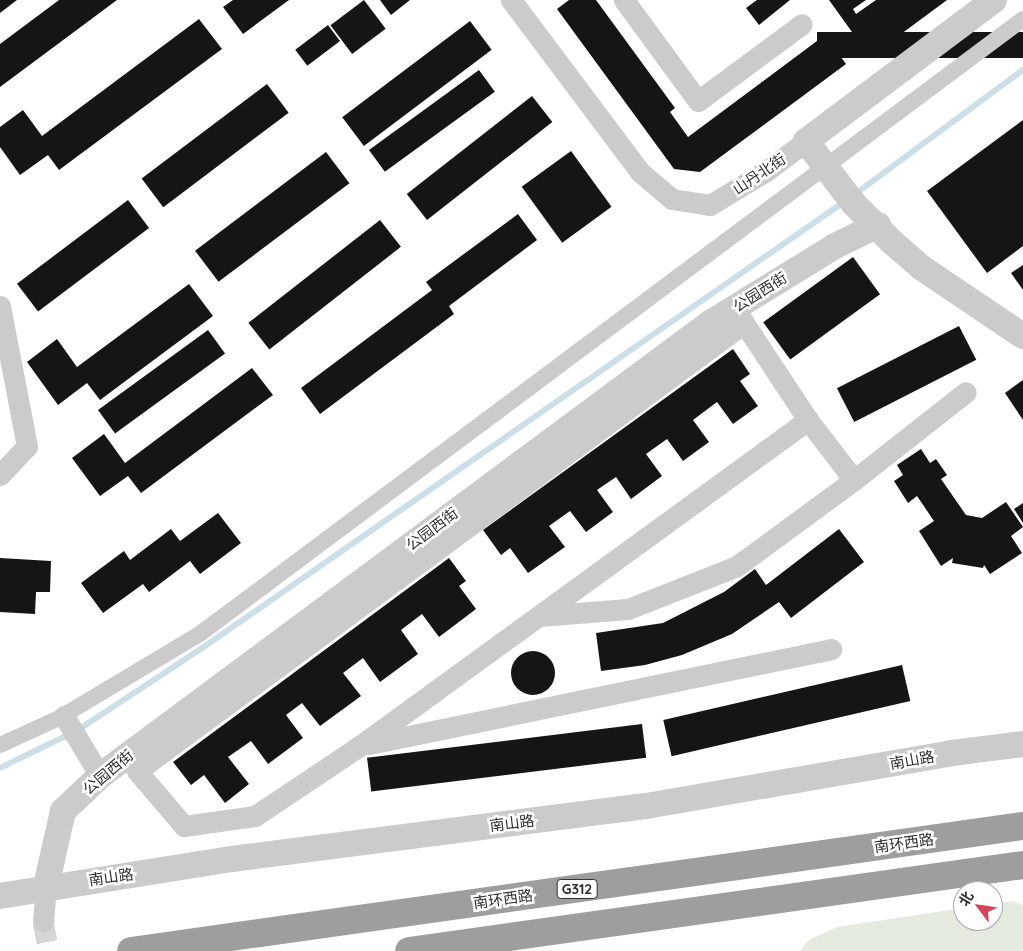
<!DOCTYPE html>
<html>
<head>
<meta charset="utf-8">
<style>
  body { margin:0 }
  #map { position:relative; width:1023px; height:951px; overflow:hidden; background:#fff; font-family:Quicksand,"Noto Sans SC",sans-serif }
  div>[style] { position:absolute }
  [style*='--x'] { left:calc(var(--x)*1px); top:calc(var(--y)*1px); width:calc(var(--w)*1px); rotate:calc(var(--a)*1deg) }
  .green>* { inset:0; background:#e5eade }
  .stream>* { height:5.5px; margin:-2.75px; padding:0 2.75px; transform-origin:2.75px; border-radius:2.75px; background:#ccdfe8 }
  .building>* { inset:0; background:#151515; transform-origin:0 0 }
  .round { border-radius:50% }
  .minor-tunnel>* { height:21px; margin-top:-10.5px; transform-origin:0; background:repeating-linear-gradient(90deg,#d5d5d5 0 21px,transparent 0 32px) }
  .pedestrian>* { height:16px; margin:-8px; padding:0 8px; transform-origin:8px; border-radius:8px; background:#cbcbcb }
  .minor>* { height:21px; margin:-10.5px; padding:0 10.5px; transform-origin:10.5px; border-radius:10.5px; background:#cbcbcb }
  .tertiary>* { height:26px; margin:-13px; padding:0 13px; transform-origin:13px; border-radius:13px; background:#cbcbcb }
  .trunk>* { height:28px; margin:-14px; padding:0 14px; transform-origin:14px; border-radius:14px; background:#9e9e9e }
  span { translate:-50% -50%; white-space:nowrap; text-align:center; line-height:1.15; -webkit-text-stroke:5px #fff; paint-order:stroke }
  .shield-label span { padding:1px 4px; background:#fff; border:1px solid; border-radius:4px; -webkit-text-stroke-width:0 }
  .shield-label { font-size:14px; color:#2e2e2e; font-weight:700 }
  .street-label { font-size:15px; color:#2e2e2e }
  .north { position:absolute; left:953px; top:881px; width:50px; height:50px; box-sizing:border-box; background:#fff; border:1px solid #ababab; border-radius:50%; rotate:301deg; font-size:14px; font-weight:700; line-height:20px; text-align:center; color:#2e2e2e }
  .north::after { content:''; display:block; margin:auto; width:18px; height:22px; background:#d24459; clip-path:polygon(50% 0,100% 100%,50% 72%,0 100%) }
</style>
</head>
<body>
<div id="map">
  <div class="green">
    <div style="clip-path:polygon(1012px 901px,1023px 905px,1023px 951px,800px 951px,809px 940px,837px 927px,963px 908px,963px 921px,993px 921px,993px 904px)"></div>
  </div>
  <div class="stream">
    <div style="--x:854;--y:195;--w:210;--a:-36.5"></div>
    <div style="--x:78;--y:730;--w:147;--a:-33.4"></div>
    <div style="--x:201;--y:649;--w:783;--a:-34.81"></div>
    <div style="--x:0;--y:768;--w:78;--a:-25.9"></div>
  </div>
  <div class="building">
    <div style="clip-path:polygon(0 0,17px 0,0 13px)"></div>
    <div style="clip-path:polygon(59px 0,117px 0,0 87px,0 44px)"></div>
    <div style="clip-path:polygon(233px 0,289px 0,243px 34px,223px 7px)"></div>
    <div style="left:364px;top:0;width:36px;height:42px;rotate:53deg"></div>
    <div style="clip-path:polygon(380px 0,410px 0,391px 15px)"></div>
    <div style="clip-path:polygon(569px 0,596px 0,675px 108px,670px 112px,688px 137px,825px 35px,846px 64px,700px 172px,674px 169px,557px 9px)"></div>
    <div style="clip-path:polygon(757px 0,790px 0,759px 25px,746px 8px)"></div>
    <div style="clip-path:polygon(829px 0,866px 0,853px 9px,856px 14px,876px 0,947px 0,870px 57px)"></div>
    <div style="clip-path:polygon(199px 19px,222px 49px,59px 170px,48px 155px,20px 175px,0 147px,0 127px,23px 110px,42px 136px)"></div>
    <div style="left:470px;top:21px;width:36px;height:160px;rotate:53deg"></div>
    <div style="left:328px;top:25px;width:20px;height:41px;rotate:53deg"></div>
    <div style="left:1023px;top:32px;width:26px;height:206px;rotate:90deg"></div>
    <div style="left:479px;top:70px;width:27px;height:136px;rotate:54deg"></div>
    <div style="left:267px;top:84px;width:36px;height:157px;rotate:53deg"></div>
    <div style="left:532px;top:96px;width:33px;height:159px;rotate:52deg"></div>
    <div style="clip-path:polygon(1023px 120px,1023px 246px,987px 273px,927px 191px)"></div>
    <div style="left:571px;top:151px;width:69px;height:61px;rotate:54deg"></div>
    <div style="left:326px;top:152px;width:39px;height:164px;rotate:53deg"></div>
    <div style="left:128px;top:200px;width:35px;height:139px;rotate:53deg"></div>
    <div style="clip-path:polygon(518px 214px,537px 240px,449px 306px,454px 314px,320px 414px,301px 388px,432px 290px,426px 282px)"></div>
    <div style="left:380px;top:220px;width:34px;height:167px;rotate:52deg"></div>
    <div style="left:853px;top:257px;width:46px;height:111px;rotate:54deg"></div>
    <div style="clip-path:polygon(1023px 265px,1023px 290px,1011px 273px)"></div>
    <div style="clip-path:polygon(189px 284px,213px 316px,100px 400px,87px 383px,58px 405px,27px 362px,57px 339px,77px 367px)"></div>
    <div style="left:959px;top:326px;width:38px;height:137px;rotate:63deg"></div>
    <div style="left:208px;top:330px;width:29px;height:136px;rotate:54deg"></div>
    <div style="clip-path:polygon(733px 349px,750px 374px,740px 381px,758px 406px,733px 424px,717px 402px,693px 420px,709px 442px,683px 461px,667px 439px,646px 454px,662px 476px,631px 499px,616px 477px,597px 490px,613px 512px,586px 532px,570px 511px,549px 526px,565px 547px,528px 573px,510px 548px,501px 555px,483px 530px)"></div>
    <div style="clip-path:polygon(252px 368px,273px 395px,141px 493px,128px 476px,100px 496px,72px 458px,104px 434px,125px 463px)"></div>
    <div style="clip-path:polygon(1023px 380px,1023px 420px,1005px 393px)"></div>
    <div style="clip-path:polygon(921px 449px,930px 463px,936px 459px,947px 475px,941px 479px,966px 515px,982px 518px,1006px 502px,1023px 527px,1011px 536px,1022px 553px,990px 574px,984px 565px,983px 568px,952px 563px,953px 558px,941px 566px,919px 531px,934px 521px,917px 496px,908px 503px,894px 481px,903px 475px,897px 465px)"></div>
    <div style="clip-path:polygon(1023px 503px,1023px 523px,1014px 509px)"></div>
    <div style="clip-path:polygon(218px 513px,241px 543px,200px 574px,190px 561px,149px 592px,143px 584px,103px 613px,81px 583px,124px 551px,130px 560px,171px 529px,180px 541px)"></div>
    <div style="clip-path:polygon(839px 529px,864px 562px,791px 618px,779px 602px,732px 634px,682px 655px,645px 665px,601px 671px,596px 633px,663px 623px,724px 592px,755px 569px,766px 585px)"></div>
    <div style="clip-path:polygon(0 558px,51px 561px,50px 592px,36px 592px,35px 614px,0 612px)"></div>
    <div style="clip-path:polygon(449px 558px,466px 581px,459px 586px,476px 609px,439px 637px,422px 614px,401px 630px,418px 654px,380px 682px,363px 658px,343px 673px,361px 696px,320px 726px,302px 703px,286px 715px,303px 738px,268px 764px,251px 741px,228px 757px,249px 784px,225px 803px,204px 775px,191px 785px,173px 762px)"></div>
    <div class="round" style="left:511px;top:651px;width:44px;height:44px"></div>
    <div style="left:902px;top:665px;width:37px;height:245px;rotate:77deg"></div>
    <div style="left:642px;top:724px;width:34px;height:277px;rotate:83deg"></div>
  </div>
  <div class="minor-tunnel">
    <div style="--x:43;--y:921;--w:31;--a:79"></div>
  </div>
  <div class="pedestrian">
    <div style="--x:0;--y:745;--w:65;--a:-24.6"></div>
    <div style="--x:59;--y:718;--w:165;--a:-30.9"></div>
    <div style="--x:201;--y:633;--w:1026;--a:-36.76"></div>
  </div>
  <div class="minor">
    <div style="--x:511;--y:0;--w:215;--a:53.1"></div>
    <div style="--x:640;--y:172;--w:42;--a:40.2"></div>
    <div style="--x:672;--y:199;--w:38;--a:9"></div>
    <div style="--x:710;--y:205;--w:66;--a:-31.3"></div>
    <div style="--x:766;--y:171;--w:50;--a:-36.9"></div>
    <div style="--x:624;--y:0;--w:125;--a:53.8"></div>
    <div style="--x:698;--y:101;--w:129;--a:-36.5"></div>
    <div style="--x:0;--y:306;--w:143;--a:79.1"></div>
    <div style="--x:27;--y:446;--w:40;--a:133"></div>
    <div style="--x:734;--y:307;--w:19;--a:58"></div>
    <div style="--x:744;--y:323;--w:754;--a:143.57"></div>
    <div style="--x:137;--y:771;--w:72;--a:49.5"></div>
    <div style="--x:184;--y:826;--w:72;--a:-8"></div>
    <div style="--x:255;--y:816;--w:128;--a:-33.8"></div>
    <div style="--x:361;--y:745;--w:553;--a:-36.02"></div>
    <div style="--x:808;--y:420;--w:116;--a:-123.4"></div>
    <div style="--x:854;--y:480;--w:142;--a:-38.2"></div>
    <div style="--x:539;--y:616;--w:89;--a:-4.5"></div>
    <div style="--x:628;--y:609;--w:117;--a:-21.5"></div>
    <div style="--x:737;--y:566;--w:145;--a:-36.3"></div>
    <div style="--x:854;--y:480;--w:76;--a:-127.5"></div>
    <div style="--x:64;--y:716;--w:70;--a:59"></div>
    <div style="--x:369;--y:744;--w:472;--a:-11.6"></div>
    <div style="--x:43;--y:921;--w:35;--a:-85"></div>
  </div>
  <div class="tertiary">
    <div style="--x:994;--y:0;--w:235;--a:143.1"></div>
    <div style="--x:806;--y:141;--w:79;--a:52.7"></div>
    <div style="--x:854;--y:204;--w:54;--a:45"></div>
    <div style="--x:892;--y:242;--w:40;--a:41"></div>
    <div style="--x:922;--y:268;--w:122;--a:34"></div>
    <div style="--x:46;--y:886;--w:77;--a:-77.2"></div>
    <div style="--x:63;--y:811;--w:51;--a:-43.4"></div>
    <div style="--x:100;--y:776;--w:760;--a:-36.6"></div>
    <div style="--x:710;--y:323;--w:147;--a:-31.6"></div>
    <div style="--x:835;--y:246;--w:48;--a:-26"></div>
    <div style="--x:0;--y:896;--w:235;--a:-9.1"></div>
    <div style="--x:232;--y:859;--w:417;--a:-7.3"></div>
    <div style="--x:646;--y:806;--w:311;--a:-9.8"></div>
    <div style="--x:952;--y:753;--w:72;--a:-7.2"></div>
  </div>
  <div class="trunk">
    <div style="--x:131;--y:951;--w:901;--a:-7.98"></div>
    <div style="--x:409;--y:951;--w:620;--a:-7.97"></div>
  </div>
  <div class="shield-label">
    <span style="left:577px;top:889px">G312</span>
  </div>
  <div class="street-label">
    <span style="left:759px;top:174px;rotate:-34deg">山丹北街</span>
    <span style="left:760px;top:292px;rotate:-32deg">公园西街</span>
    <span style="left:432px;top:529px;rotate:-37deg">公园西街</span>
    <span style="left:912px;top:760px;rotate:-10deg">南山路</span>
    <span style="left:108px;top:772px;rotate:-40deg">公园西街</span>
    <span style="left:512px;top:823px;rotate:-7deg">南山路</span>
    <span style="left:904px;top:843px;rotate:-8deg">南环西路</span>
    <span style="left:111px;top:877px;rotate:-8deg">南山路</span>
    <span style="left:503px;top:899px;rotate:-8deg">南环西路</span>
  </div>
  <div class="north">北</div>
</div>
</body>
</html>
